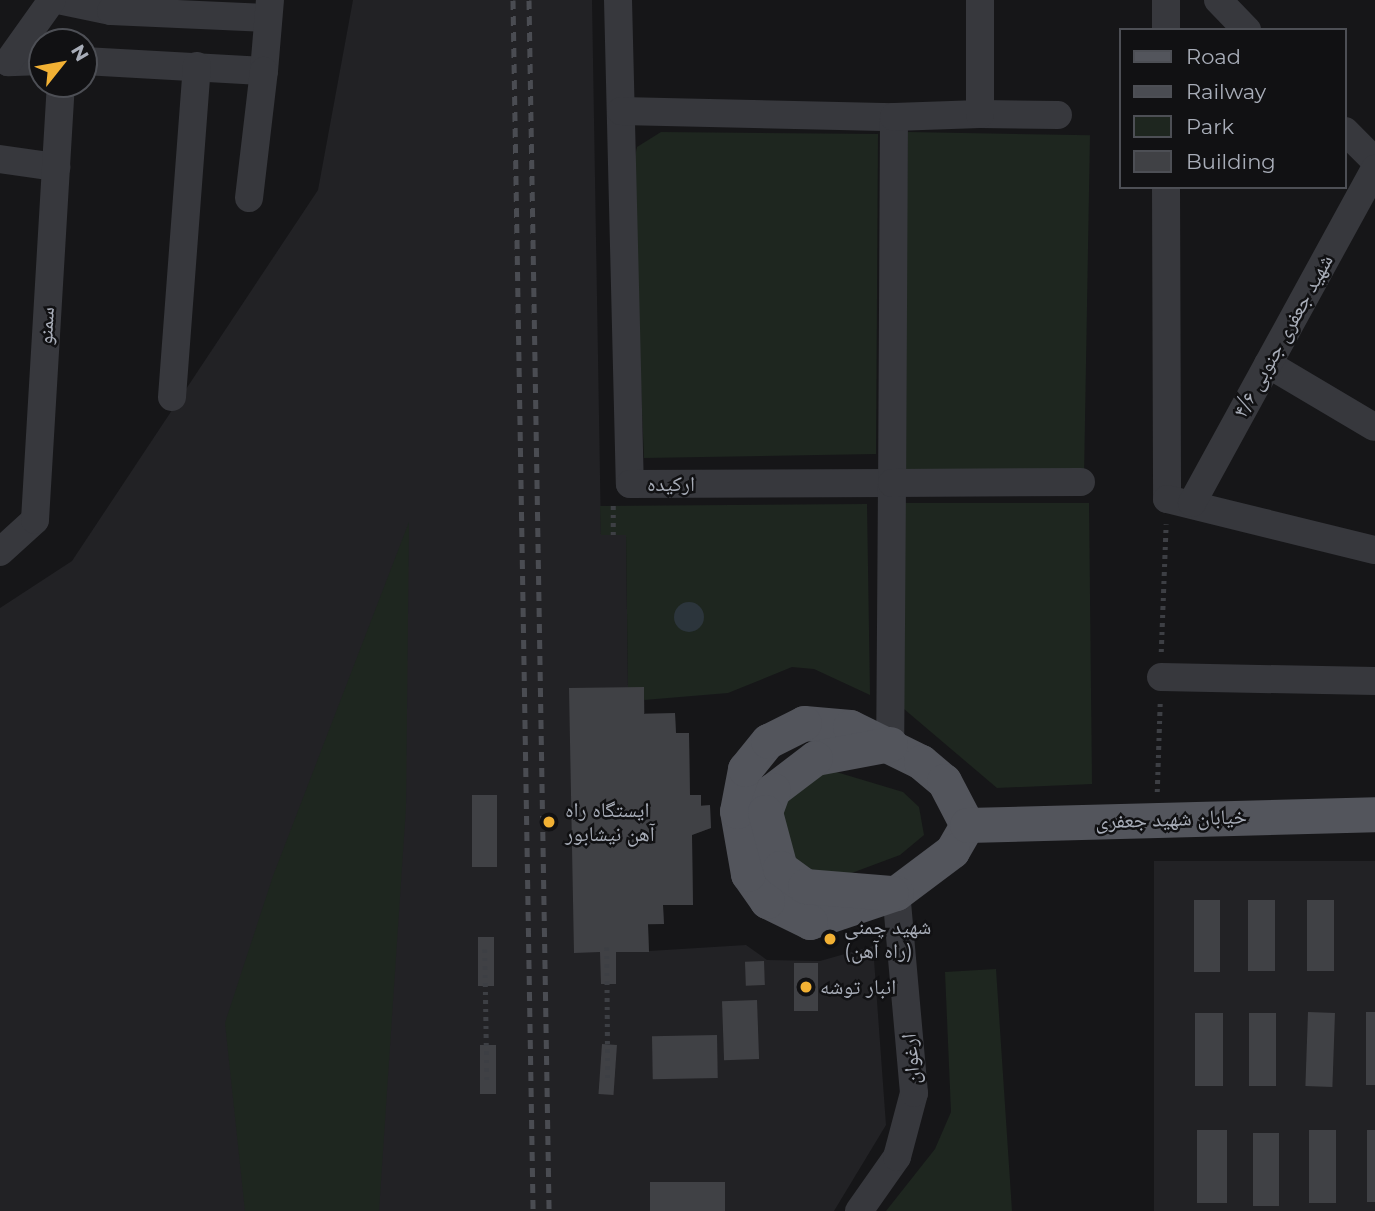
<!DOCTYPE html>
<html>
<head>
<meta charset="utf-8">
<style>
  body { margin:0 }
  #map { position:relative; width:1375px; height:1211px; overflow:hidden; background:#161618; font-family:Montserrat,"Noto Naskh Arabic",sans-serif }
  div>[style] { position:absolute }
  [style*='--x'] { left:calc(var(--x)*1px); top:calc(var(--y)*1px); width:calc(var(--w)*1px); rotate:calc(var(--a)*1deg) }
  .built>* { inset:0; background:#222225; transform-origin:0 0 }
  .green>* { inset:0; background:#1e261f; transform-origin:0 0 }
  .water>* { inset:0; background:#2c353c }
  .round { border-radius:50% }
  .building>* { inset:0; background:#404145; transform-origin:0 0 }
  .path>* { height:4.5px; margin-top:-2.25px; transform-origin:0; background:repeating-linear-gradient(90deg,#3d3f44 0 3.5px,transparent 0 8.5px) }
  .minor>* { height:28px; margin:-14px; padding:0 14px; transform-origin:14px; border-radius:14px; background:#37383d }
  .major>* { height:35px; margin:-17.5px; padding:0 17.5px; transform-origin:17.5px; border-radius:17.5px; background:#53555c }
  .rail>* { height:5px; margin-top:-2.5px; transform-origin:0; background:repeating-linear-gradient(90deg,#4a4c52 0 9px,transparent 0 16px) }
  .dots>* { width:19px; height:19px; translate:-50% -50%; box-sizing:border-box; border:4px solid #111113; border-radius:50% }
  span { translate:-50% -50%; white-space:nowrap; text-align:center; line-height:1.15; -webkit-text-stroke:5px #111113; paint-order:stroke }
  .street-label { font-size:21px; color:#a8adb8 }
  .poi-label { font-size:21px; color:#a8adb8 }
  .left { translate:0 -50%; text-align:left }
  .legend { position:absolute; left:1119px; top:28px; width:228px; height:161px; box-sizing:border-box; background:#111113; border:2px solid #4d4f55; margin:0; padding:9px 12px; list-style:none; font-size:21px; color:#a8adb8 }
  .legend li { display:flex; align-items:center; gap:14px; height:35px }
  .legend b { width:35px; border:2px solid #4d4f55 }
  .north { position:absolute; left:28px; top:28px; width:70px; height:70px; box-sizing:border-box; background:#111113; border:2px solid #4d4f55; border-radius:50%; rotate:59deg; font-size:19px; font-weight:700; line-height:28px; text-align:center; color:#a8adb8 }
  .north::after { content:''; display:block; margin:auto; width:24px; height:32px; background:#f2b134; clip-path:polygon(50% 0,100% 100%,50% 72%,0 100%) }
</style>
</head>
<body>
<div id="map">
  <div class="built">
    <div style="clip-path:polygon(353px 0,592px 0,601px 535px,626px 535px,628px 687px,644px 687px,645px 713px,675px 713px,676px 733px,689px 733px,690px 795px,701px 795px,701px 805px,710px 805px,711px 828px,692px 835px,693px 905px,663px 905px,664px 924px,648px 925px,649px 951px,746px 945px,767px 960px,820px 961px,873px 946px,886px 1125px,834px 1211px,0 1211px,0 608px,72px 561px,318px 190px)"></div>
    <div style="left:1375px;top:861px;width:350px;height:221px;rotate:90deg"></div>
  </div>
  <div class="green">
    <div style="clip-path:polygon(661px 132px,878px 134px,876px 454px,644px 458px,632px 172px,637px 147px)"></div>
    <div style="left:908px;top:132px;width:182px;height:337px;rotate:1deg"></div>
    <div style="clip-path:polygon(900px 503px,1089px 503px,1092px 784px,997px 788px,904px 709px)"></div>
    <div style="clip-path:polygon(867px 504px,870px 695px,814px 669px,792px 667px,728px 693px,644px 700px,628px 688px,626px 535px,601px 535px,600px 506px)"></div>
    <div style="clip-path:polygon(409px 522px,406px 807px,379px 1211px,245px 1211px,225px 1023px,273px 876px)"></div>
    <div style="clip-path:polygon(833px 771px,903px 792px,919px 807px,924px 835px,900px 855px,849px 874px,813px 871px,793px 857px,780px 814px,787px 796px,811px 777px)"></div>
    <div style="clip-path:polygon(996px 969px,1012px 1211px,886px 1211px,935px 1149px,951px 1112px,945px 972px)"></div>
  </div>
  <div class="water">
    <div class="round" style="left:674px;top:602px;width:30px;height:30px"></div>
  </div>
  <div class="building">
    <div style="clip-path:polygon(644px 687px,644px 714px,675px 713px,676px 733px,689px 733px,690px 795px,701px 795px,701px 806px,710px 805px,711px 828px,692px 835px,693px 905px,663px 905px,664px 924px,648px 924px,649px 952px,616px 952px,616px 984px,601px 984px,600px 952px,574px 953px,569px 688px)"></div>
    <div style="left:472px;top:795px;width:25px;height:72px"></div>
    <div style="left:1194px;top:900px;width:26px;height:72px"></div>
    <div style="left:1248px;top:900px;width:27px;height:71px"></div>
    <div style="left:1307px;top:900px;width:27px;height:71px"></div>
    <div style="left:478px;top:937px;width:16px;height:49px"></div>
    <div style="left:764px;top:961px;width:24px;height:19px;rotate:88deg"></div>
    <div style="left:794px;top:963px;width:24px;height:48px"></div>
    <div style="left:757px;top:1000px;width:59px;height:35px;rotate:88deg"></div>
    <div style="left:1308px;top:1012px;width:27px;height:74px;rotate:2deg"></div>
    <div style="left:1366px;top:1012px;width:9px;height:73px"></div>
    <div style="left:1195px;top:1013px;width:28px;height:73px"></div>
    <div style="left:1249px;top:1013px;width:27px;height:73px"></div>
    <div style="left:717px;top:1035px;width:43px;height:65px;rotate:89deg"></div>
    <div style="left:602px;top:1044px;width:15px;height:50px;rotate:4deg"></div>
    <div style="left:480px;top:1045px;width:16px;height:49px"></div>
    <div style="left:1227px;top:1130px;width:73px;height:30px;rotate:90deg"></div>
    <div style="left:1309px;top:1130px;width:27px;height:73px"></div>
    <div style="left:1367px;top:1130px;width:8px;height:72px"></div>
    <div style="left:1253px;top:1133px;width:26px;height:73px"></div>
    <div style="left:725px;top:1182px;width:29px;height:75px;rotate:90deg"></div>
  </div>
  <div class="path">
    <div style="--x:613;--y:535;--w:32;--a:-90"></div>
    <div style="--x:1161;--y:652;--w:128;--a:-87.8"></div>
    <div style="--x:1157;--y:792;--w:90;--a:-88.1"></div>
    <div style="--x:607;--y:947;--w:132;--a:89.6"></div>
    <div style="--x:485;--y:949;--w:132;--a:89.1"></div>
  </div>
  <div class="minor">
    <div style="--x:58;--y:0;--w:54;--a:11.7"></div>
    <div style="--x:111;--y:11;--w:157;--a:2.6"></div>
    <div style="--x:618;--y:0;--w:484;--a:88.6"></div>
    <div style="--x:630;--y:484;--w:262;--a:-0.2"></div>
    <div style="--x:892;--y:483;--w:261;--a:90.4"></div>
    <div style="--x:1166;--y:0;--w:30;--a:90"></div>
    <div style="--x:1218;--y:0;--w:42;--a:46"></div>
    <div style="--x:42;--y:61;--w:34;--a:178"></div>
    <div style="--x:8;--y:62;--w:76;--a:-54.6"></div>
    <div style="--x:84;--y:61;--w:180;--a:3.2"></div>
    <div style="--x:264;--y:71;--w:71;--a:-85.2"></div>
    <div style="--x:621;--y:111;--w:273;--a:1.3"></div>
    <div style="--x:894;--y:117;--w:366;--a:90.3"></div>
    <div style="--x:892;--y:483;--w:189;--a:-0.3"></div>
    <div style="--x:980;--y:114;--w:78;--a:0.7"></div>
    <div style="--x:894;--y:117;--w:86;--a:-2"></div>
    <div style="--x:980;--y:114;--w:114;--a:-90"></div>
    <div style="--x:1345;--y:131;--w:42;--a:45"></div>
    <div style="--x:0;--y:159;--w:57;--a:8.1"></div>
    <div style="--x:1166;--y:187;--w:312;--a:89.8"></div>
    <div style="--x:1167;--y:499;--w:214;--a:13.8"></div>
    <div style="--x:249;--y:198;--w:128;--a:-83.3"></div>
    <div style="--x:1268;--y:364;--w:123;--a:30.7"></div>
    <div style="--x:172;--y:397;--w:332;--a:-85.7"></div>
    <div style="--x:1192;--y:503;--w:381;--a:-61.3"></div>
    <div style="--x:0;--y:552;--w:47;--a:-42.4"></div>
    <div style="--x:35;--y:520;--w:437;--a:-86.6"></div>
    <div style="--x:1161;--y:677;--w:214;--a:1.1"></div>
    <div style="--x:859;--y:1211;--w:66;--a:-54.9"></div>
    <div style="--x:897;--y:1157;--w:66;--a:-75.1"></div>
    <div style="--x:914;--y:1093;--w:201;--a:-95.1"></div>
  </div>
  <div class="major">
    <div style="--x:804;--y:723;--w:46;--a:5"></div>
    <div style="--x:850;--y:727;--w:79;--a:26.2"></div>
    <div style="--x:921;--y:762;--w:30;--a:40"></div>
    <div style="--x:944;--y:781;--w:50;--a:62.4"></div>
    <div style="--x:967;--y:825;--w:30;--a:120"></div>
    <div style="--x:952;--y:851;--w:70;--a:143.1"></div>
    <div style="--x:896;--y:893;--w:91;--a:161.4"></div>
    <div style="--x:810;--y:922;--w:48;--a:-154"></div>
    <div style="--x:767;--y:901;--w:33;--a:-125"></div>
    <div style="--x:748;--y:874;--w:64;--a:-99.9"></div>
    <div style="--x:737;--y:811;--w:43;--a:-79.2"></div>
    <div style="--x:745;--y:769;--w:36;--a:-51"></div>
    <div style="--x:768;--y:741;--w:40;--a:-26.6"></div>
    <div style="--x:890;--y:744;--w:76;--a:169.4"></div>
    <div style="--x:815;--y:758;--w:53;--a:142.7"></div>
    <div style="--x:773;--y:790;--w:23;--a:110"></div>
    <div style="--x:765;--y:812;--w:58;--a:75"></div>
    <div style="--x:780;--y:868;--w:31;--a:36"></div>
    <div style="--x:805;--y:886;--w:86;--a:4.7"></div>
    <div style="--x:967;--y:825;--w:408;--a:-1.5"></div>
  </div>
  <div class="rail">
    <div style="--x:513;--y:0;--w:1211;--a:89.05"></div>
    <div style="--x:529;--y:0;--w:1211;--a:89.05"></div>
  </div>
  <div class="dots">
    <div style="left:549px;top:822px;background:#f2b134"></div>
    <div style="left:830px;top:939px;background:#f2b134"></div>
    <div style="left:806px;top:987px;background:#f2b134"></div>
  </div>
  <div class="street-label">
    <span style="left:46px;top:326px;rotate:-87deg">سمنو</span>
    <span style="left:1283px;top:336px;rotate:-61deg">شهید جعفری جنوبی ۴/۶</span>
    <span style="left:671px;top:484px">ارکیده</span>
    <span style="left:1171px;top:819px;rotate:-2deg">خیابان شهید جعفری</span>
    <span style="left:911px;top:1059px;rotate:-95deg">ارغوان</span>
  </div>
  <div class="poi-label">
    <span class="left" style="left:565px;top:822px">ایستگاه راه‌<br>آهن نیشابور</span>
    <span class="left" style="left:844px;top:939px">شهید چمنی<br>(راه آهن)</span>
    <span class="left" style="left:820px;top:987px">انبار توشه</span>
  </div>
  <ul class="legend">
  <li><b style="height:9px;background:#53555c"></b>Road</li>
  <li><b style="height:9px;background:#4a4c52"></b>Railway</li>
  <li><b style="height:19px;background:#1e261f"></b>Park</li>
  <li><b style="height:19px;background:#404145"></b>Building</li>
  </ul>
  <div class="north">N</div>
</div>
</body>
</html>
